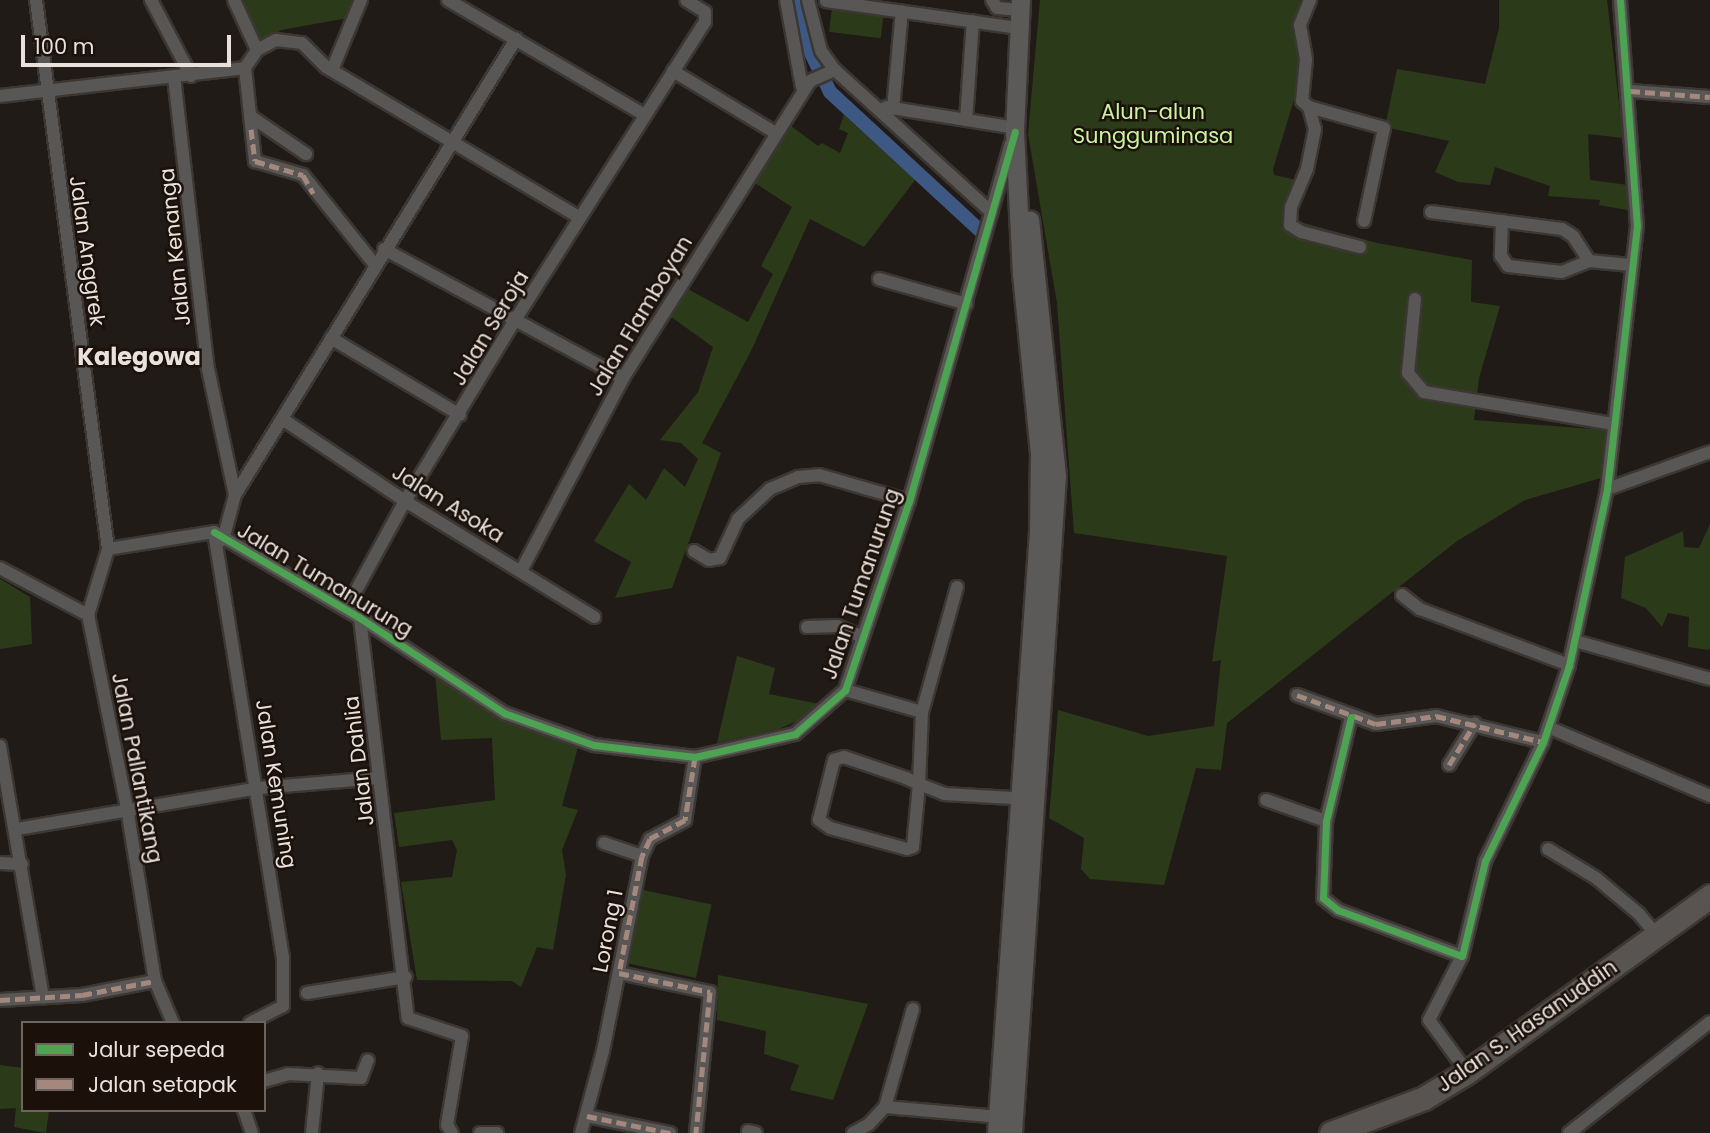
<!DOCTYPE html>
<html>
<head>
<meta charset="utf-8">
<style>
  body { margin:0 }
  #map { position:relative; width:1710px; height:1133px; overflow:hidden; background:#211b17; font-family:Poppins,sans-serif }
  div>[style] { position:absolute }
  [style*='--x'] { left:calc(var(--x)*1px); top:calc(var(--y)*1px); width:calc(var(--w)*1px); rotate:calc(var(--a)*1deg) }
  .green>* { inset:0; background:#2b3b1a; transform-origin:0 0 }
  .canal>* { height:14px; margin:-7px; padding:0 7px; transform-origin:7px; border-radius:7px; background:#3d5883 }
  .roads { filter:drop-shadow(2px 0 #3c3733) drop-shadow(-2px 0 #3c3733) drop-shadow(0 2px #3c3733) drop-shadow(0 -2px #3c3733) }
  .street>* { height:12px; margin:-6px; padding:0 6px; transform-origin:6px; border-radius:6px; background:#595755 }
  .secondary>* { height:18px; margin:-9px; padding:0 9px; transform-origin:9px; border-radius:9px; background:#5c5a58 }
  .highway>* { height:23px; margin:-11.5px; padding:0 11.5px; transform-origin:11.5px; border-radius:11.5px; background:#585451 }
  .quiet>* { height:5px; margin-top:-2.5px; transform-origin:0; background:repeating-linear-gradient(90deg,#a5887d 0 10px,transparent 0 15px) }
  .cycleway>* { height:7px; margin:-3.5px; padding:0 3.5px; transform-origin:3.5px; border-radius:3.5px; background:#4ca352 }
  span { translate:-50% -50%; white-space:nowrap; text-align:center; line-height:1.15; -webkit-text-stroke:5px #1b110a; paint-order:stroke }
  .park-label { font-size:21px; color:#c9f4a2 }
  .street-label { font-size:21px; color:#e9e1dc }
  .quarter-label { font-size:24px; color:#e9e1dc; font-weight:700 }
  .legend { position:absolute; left:21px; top:1021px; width:245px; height:91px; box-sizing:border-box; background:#1b110a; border:2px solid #6d645e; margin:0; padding:9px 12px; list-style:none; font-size:21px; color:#e9e1dc }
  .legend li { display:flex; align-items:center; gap:14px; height:35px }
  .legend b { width:35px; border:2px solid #6d645e }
  .scale { position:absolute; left:21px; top:35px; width:210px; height:32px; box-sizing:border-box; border:4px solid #e9e1dc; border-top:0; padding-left:9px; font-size:21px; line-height:24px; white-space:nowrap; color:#e9e1dc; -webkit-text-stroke:5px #1b110a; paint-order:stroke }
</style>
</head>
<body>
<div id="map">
  <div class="green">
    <div style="clip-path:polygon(232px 0,355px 0,348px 18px,281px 30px,253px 49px)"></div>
    <div style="clip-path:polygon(1040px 0,1300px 0,1303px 70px,1273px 169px,1274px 175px,1301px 181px,1289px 219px,1377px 243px,1472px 260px,1471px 302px,1500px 306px,1479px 378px,1474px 420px,1606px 430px,1601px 478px,1525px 500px,1457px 541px,1227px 723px,1221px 770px,1196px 768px,1164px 885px,1090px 879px,1081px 869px,1084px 838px,1049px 818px,1058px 710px,1148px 736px,1214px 726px,1221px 660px,1212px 662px,1227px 556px,1074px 533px,1057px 303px,1028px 134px)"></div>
    <div style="clip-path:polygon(1499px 0,1607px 0,1623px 138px,1588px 134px,1590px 180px,1628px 185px,1627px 210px,1599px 205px,1600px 200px,1548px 196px,1550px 186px,1495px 167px,1490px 185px,1458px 182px,1435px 172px,1449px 141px,1385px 127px,1397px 69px,1485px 84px,1499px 28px)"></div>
    <div style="left:832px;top:8px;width:52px;height:24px;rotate:7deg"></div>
    <div style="clip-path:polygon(844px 115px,915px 180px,864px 247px,810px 219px,751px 351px,702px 443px,721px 453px,672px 588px,615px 598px,631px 562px,594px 541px,629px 484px,646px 500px,664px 468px,685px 487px,698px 459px,681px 443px,660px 440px,698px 392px,713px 347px,670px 316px,686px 288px,748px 322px,773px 274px,761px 266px,792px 207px,752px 181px,787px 123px,818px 146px,822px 143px,840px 153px,848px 133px,839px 129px)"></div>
    <div style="clip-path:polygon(1710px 524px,1710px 646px,1709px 650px,1688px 647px,1689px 617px,1668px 613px,1662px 627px,1646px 608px,1621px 598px,1625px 557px,1683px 531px,1684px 547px,1699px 548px)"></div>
    <div style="clip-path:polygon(0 579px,30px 597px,32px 644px,0 649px)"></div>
    <div style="clip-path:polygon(737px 656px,775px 668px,769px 694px,819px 704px,808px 716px,779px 729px,717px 743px)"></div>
    <div style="clip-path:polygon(435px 673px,479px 707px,578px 747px,562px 806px,578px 810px,562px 850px,566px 875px,553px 950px,537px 947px,521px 987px,512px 981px,417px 980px,401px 882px,452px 877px,457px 850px,452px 840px,399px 847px,394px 813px,495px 800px,492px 738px,441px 740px)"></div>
    <div style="left:643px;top:890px;width:70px;height:75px;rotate:12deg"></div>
    <div style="clip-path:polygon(718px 975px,868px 1004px,833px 1100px,790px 1090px,799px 1065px,764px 1054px,766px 1031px,717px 1020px)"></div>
    <div style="clip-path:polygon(0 1065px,23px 1068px,23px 1110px,49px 1110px,46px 1133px,14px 1127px,16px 1108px,0 1109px)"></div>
  </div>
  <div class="canal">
    <div style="--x:800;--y:0;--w:48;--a:80.3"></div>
    <div style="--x:808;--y:47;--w:50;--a:63.9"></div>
    <div style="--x:830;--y:92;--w:212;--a:42.7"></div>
  </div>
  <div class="roads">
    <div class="street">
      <div style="--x:36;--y:0;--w:554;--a:82.53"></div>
      <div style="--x:151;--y:0;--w:86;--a:62.2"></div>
      <div style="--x:234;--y:0;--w:55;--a:65.3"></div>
      <div style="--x:448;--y:0;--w:228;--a:30.3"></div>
      <div style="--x:786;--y:0;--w:88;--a:79.6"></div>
      <div style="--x:808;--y:0;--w:53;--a:75.7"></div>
      <div style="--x:821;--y:51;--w:24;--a:54"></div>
      <div style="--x:992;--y:0;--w:9;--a:58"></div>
      <div style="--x:997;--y:8;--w:23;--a:5"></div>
      <div style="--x:1310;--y:0;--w:27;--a:112"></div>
      <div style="--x:1300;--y:25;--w:35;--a:80"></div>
      <div style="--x:1306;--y:59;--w:42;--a:95.4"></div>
      <div style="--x:1302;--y:101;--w:9;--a:41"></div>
      <div style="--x:1309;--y:107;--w:78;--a:15.6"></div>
      <div style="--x:1384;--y:128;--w:95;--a:102.1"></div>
      <div style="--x:826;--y:1;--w:195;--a:8"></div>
      <div style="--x:245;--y:68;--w:94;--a:83.9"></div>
      <div style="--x:255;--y:161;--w:50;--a:16.3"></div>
      <div style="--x:303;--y:175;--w:115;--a:51.3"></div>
      <div style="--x:332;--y:70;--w:76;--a:-67.5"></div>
      <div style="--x:673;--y:71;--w:118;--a:31.1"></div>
      <div style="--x:174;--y:77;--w:289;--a:83.4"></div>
      <div style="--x:207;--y:364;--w:134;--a:77.9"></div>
      <div style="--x:1630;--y:91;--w:80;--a:4.3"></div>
      <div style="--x:0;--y:96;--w:247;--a:-6.5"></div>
      <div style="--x:245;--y:68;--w:22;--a:-56"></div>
      <div style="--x:257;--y:50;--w:21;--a:-28"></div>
      <div style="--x:276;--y:40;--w:26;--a:7"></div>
      <div style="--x:302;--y:43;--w:34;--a:45"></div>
      <div style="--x:326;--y:67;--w:295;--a:30.7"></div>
      <div style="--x:886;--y:107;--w:131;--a:9.2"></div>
      <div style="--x:1309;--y:107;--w:23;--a:75"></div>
      <div style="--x:1315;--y:129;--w:41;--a:101.3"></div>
      <div style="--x:1307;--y:169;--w:41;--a:112.8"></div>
      <div style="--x:1291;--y:207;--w:18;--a:93"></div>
      <div style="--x:1290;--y:225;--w:13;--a:32"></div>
      <div style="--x:1301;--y:232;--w:61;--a:14.3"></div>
      <div style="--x:893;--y:109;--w:98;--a:-84.8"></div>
      <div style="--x:250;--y:116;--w:68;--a:34.2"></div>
      <div style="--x:966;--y:120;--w:99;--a:-86"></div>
      <div style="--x:1431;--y:212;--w:132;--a:7.4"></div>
      <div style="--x:1562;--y:229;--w:13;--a:32"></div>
      <div style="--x:1573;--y:236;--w:30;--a:57"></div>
      <div style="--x:1589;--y:261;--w:42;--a:5.4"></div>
      <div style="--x:1502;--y:221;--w:35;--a:92"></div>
      <div style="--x:1501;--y:256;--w:12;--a:55"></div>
      <div style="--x:1508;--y:266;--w:54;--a:6.3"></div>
      <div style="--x:1562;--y:272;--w:29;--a:-22"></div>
      <div style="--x:384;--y:249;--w:272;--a:28.4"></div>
      <div style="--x:879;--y:279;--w:91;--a:15.9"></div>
      <div style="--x:1415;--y:299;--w:74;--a:95.4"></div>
      <div style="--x:1408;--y:373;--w:25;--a:50"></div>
      <div style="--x:1424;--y:392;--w:193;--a:9.6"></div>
      <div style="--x:331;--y:338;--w:150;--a:30.8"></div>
      <div style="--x:284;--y:420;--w:146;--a:33.8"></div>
      <div style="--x:405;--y:501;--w:222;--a:31.5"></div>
      <div style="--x:1607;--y:489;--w:109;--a:-19.8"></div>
      <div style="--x:214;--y:532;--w:169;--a:30.5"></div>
      <div style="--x:360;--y:618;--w:173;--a:33.4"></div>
      <div style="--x:504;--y:713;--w:96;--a:19.6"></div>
      <div style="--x:594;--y:745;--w:102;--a:6.8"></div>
      <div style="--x:695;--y:757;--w:103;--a:-13"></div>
      <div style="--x:795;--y:734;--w:67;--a:-41.3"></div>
      <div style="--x:845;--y:690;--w:200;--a:-71.3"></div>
      <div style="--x:909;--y:501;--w:371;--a:-74.1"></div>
      <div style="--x:214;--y:532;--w:431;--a:80.8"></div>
      <div style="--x:283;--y:957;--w:49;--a:90"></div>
      <div style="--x:283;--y:1006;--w:37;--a:153"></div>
      <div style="--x:223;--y:540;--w:47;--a:-75.1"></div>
      <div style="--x:235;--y:495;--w:536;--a:-58.36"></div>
      <div style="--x:694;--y:551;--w:17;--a:31"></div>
      <div style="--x:709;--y:560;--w:11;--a:-10"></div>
      <div style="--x:720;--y:558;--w:43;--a:-65.2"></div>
      <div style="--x:738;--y:519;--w:44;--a:-43.2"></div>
      <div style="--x:770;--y:489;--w:30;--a:-23"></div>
      <div style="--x:798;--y:477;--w:21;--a:-5"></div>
      <div style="--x:819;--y:475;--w:94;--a:16.1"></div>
      <div style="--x:0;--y:568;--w:100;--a:28.1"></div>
      <div style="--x:521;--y:571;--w:218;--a:-62.1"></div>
      <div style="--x:623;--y:378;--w:351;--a:-57.8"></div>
      <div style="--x:810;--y:81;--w:27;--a:-24"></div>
      <div style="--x:835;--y:70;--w:211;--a:42.3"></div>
      <div style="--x:957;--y:587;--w:130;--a:105.6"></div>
      <div style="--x:922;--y:712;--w:72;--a:92.4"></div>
      <div style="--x:919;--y:784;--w:63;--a:95.4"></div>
      <div style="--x:913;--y:847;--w:6;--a:162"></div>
      <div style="--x:907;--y:849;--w:80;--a:-164.7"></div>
      <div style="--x:830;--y:828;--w:14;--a:-144"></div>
      <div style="--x:819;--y:820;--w:62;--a:-76"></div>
      <div style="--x:834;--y:760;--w:10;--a:-17"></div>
      <div style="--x:844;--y:757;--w:65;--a:18.7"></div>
      <div style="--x:906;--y:778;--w:14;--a:25"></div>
      <div style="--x:919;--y:784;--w:28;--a:21"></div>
      <div style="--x:945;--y:794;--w:83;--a:3.4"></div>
      <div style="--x:1402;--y:595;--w:23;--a:38"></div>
      <div style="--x:1420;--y:609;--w:159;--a:20.6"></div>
      <div style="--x:346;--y:609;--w:123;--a:-61.4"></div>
      <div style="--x:405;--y:501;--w:212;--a:-58.7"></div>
      <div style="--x:515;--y:320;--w:353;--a:-57.5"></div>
      <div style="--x:705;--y:22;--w:10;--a:-90"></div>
      <div style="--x:705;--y:12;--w:22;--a:-148"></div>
      <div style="--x:360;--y:618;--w:403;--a:83.2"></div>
      <div style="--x:408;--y:1018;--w:57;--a:18.4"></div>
      <div style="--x:462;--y:1036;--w:90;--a:99.6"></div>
      <div style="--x:447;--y:1125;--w:9;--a:58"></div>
      <div style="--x:807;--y:627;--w:30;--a:-2"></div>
      <div style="--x:837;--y:626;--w:28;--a:23"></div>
      <div style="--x:1575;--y:641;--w:140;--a:15.7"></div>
      <div style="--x:845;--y:690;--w:80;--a:15.9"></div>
      <div style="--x:1297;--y:695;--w:84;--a:20.2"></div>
      <div style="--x:1376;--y:724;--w:61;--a:-7.6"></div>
      <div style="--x:1436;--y:716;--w:110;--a:13.7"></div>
      <div style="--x:1351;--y:717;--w:107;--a:103.5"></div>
      <div style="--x:1326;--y:821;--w:77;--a:92.2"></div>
      <div style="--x:1323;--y:898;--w:19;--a:39"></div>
      <div style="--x:1338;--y:910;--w:132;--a:20.4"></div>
      <div style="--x:1462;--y:956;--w:98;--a:-76.4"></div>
      <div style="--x:1485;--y:861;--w:132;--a:-64"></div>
      <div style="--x:1543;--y:742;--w:81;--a:-71.3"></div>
      <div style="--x:1569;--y:665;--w:180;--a:-77.8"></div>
      <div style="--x:1607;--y:489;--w:265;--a:-83.5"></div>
      <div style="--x:1637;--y:226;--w:227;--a:-94.3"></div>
      <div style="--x:1548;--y:727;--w:176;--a:23.1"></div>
      <div style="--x:0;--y:746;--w:255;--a:80.3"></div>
      <div style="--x:1449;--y:765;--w:49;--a:-58.2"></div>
      <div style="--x:1266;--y:800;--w:64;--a:19.3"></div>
      <div style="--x:17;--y:829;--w:245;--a:-9.6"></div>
      <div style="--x:259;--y:788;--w:120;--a:-4.8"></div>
      <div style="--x:604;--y:843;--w:40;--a:18.9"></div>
      <div style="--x:1548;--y:849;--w:56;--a:31.1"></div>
      <div style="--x:1596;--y:878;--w:56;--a:39.9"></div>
      <div style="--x:1639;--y:914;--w:31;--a:50"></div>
      <div style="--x:0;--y:863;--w:22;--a:3"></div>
      <div style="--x:1462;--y:956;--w:72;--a:117.3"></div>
      <div style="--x:1429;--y:1020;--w:64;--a:53.8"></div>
      <div style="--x:619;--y:973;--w:93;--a:11.8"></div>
      <div style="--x:710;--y:992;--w:142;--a:95.7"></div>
      <div style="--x:307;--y:993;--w:100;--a:-9.2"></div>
      <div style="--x:0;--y:1000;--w:82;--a:-3.5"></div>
      <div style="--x:82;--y:995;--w:74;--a:-10.9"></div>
      <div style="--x:173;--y:1023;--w:46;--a:-113.2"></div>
      <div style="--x:155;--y:981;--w:175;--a:-99.2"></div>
      <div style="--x:127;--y:808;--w:197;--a:-101.4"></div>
      <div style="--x:88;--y:615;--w:69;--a:-73.1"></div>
      <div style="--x:108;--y:549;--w:107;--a:-9.1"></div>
      <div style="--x:264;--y:1081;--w:25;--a:-16"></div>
      <div style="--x:288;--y:1074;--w:73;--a:3.1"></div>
      <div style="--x:361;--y:1078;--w:19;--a:-69"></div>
      <div style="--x:885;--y:1107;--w:102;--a:-74.1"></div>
      <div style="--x:244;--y:1110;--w:24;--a:71"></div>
      <div style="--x:587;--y:1116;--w:85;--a:11.6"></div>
      <div style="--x:748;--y:1131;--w:8;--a:14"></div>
      <div style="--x:312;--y:1133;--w:60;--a:-84.3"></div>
      <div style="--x:480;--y:1133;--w:17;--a:0"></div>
      <div style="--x:581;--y:1133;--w:85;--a:-75"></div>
      <div style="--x:603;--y:1051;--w:199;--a:-78.7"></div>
      <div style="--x:642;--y:856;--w:19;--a:-65"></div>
      <div style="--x:650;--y:839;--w:40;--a:-28"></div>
      <div style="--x:685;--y:820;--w:64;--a:-81"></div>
      <div style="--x:853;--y:1133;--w:18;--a:-29"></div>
      <div style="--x:869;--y:1124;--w:23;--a:-47"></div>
      <div style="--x:885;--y:1107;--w:114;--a:5"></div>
      <div style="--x:1569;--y:1133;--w:179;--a:-38.2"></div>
    </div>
    <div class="secondary">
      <div style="--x:997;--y:1133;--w:602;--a:-86"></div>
      <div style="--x:1039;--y:532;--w:78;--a:-89.3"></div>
      <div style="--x:1040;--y:454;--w:180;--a:-95.7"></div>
      <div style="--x:1022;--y:275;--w:143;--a:-92.8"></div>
      <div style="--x:1015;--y:132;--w:132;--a:-87.4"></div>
      <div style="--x:1013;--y:1133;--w:658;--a:-86.17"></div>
      <div style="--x:1057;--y:476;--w:257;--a:-96"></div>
    </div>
    <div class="highway">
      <div style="--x:1331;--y:1133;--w:99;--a:-20.6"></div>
      <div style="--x:1424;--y:1098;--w:50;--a:-31.2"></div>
      <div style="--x:1467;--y:1072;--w:300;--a:-35.9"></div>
    </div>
  </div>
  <div class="quiet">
    <div style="--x:1630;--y:91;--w:80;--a:4.3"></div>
    <div style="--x:251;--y:129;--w:32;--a:83"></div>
    <div style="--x:255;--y:161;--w:50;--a:16.3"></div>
    <div style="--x:303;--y:175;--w:21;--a:61"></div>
    <div style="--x:1297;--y:695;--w:84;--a:20.2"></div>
    <div style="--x:1376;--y:724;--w:61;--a:-7.6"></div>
    <div style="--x:1436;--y:716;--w:110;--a:13.7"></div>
    <div style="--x:695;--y:757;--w:64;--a:99"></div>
    <div style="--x:685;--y:820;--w:40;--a:152"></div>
    <div style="--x:650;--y:839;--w:19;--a:115"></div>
    <div style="--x:642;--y:856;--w:119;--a:101.1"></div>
    <div style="--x:619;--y:973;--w:93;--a:11.8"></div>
    <div style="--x:710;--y:992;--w:142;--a:95.7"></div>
    <div style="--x:1449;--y:765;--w:49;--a:-58.2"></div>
    <div style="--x:0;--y:1000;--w:82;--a:-3.5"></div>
    <div style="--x:82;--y:995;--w:74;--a:-10.9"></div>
    <div style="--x:587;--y:1116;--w:85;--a:11.6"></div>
  </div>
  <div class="cycleway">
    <div style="--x:214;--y:532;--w:169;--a:30.5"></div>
    <div style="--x:360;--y:618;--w:173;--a:33.4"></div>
    <div style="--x:504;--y:713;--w:96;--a:19.6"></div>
    <div style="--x:594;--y:745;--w:102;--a:6.8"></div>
    <div style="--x:695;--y:757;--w:103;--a:-13"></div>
    <div style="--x:795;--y:734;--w:67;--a:-41.3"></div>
    <div style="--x:845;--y:690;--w:200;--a:-71.3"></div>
    <div style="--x:909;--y:501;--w:384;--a:-74"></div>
    <div style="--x:1351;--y:717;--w:107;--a:103.5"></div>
    <div style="--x:1326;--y:821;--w:77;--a:92.2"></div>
    <div style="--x:1323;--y:898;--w:19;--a:39"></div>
    <div style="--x:1338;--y:910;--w:132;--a:20.4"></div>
    <div style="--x:1462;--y:956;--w:98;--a:-76.4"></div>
    <div style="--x:1485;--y:861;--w:132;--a:-64"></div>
    <div style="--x:1543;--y:742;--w:81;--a:-71.3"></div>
    <div style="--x:1569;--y:665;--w:180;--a:-77.8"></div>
    <div style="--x:1607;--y:489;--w:265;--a:-83.5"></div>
    <div style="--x:1637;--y:226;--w:227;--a:-94.3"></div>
  </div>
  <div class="park-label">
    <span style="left:1153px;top:124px">Alun-alun<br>Sungguminasa</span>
  </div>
  <div class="street-label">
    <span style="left:175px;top:247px;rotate:-96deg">Jalan Kenanga</span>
    <span style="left:87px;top:251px;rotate:82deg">Jalan Anggrek</span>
    <span style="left:640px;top:316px;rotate:-59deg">Jalan Flamboyan</span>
    <span style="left:490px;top:328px;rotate:-59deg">Jalan Seroja</span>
    <span style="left:448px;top:504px;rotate:32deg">Jalan Asoka</span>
    <span style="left:325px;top:580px;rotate:31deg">Jalan Tumanurung</span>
    <span style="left:861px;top:584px;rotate:-71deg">Jalan Tumanurung</span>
    <span style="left:359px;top:761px;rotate:-97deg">Jalan Dahlia</span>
    <span style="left:137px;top:768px;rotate:79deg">Jalan Pallantikang</span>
    <span style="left:276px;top:784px;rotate:81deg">Jalan Kemuning</span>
    <span style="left:608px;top:931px;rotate:-79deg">Lorong 1</span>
    <span style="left:1527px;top:1026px;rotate:-35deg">Jalan S. Hasanuddin</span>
  </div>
  <div class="quarter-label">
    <span style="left:139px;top:357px">Kalegowa</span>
  </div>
  <ul class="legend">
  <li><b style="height:9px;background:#4ca352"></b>Jalur sepeda</li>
  <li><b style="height:9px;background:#a5887d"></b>Jalan setapak</li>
  </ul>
  <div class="scale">100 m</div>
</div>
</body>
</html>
